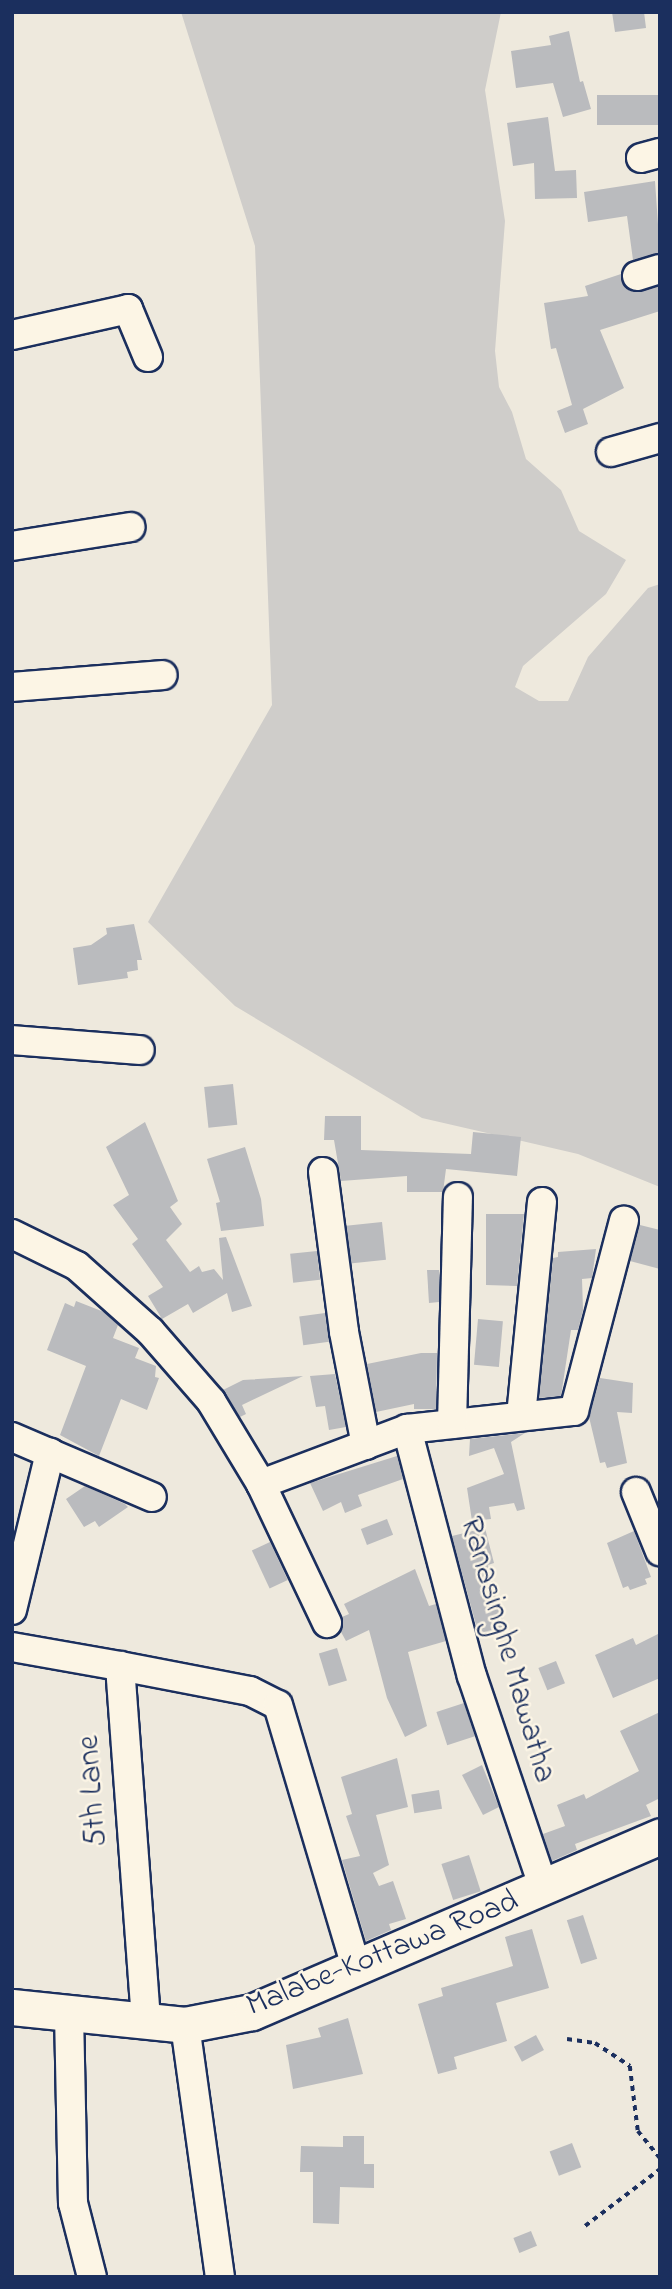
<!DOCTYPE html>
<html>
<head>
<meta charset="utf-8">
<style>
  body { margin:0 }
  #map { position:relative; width:672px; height:2289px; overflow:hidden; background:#eee9dd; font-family:"Indie Flower",sans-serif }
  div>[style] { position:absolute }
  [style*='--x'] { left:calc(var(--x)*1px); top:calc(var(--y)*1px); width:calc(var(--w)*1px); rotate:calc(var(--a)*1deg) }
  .green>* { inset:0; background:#cfcdca }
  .building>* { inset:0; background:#babbbe; transform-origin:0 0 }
  .path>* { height:3.5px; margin-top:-1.75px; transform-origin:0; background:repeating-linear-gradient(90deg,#1b2f5e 0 5px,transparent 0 10px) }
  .roads { filter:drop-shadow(2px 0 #1b2f5e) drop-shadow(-2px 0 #1b2f5e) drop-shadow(0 2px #1b2f5e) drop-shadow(0 -2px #1b2f5e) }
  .minor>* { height:28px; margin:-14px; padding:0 14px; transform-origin:14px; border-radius:14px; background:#fcf5e5 }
  .major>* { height:35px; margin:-17.5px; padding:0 17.5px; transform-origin:17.5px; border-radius:17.5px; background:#fcf5e5 }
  span { translate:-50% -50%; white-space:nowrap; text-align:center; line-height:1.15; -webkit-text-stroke:5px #fcf5e5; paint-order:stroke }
  .street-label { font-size:32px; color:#1b2f5e }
  .frame { position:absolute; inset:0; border:14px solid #1b2f5e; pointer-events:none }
</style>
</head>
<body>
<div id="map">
  <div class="green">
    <div style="clip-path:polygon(181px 12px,501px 12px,485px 90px,505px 221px,495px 351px,499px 387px,512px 412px,526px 459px,561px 490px,579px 531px,626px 560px,606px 594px,523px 666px,515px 687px,539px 701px,568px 701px,588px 657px,648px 588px,660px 584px,660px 1187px,578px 1154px,422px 1118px,235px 1006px,148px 922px,272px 705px,255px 246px)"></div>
  </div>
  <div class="building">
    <div style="clip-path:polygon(612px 12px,644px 12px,646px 28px,615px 32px)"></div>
    <div style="clip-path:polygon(569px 31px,580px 82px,583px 81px,591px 109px,563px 117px,553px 83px,516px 88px,511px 51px,551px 45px,549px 36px)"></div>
    <div style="left:660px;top:95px;width:30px;height:63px;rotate:90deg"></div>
    <div style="clip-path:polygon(548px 117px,555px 171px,576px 170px,577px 198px,535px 199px,534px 163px,513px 166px,507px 123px)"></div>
    <div style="clip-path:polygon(655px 181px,660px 253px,633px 260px,627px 216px,588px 222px,584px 192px)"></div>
    <div style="clip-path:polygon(621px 274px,625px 288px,633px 292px,660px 286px,660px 311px,600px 330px,624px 388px,583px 409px,588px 424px,565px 433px,557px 411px,572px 405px,556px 348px,551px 349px,544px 303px,588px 296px,585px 286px)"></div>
    <div style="clip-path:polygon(134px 924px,142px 960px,137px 960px,138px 970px,127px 972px,128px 978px,78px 985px,73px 948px,91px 945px,107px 934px,106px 928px)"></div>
    <div style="left:233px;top:1084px;width:41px;height:29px;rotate:84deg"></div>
    <div style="clip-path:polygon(325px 1116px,361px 1116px,361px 1150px,471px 1154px,473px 1132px,521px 1137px,517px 1176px,446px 1169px,443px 1192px,407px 1192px,407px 1176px,341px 1181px,334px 1140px,324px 1140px)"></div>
    <div style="clip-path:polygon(145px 1122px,178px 1201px,170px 1207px,182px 1224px,166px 1240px,190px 1272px,199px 1266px,202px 1272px,214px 1269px,223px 1280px,219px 1238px,226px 1237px,252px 1306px,232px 1312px,227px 1293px,193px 1313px,188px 1304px,162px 1319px,148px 1296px,163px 1287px,132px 1244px,138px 1239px,113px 1205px,129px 1195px,106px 1147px)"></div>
    <div style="clip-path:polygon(245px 1147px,261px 1199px,264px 1226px,221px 1231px,216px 1203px,220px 1202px,207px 1159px)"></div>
    <div style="clip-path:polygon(486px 1214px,524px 1214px,517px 1286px,486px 1285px)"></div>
    <div style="left:382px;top:1222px;width:38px;height:36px;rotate:84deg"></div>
    <div style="clip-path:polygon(640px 1225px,660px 1230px,660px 1269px,630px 1261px)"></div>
    <div style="clip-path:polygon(596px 1249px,592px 1278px,582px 1279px,583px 1310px,578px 1330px,571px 1330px,561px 1396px,539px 1398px,553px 1258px,558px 1257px,558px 1252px)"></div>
    <div style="left:317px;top:1251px;width:29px;height:27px;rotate:84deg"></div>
    <div style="clip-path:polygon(427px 1270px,439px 1270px,439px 1302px,429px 1303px)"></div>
    <div style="clip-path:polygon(76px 1301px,104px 1312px,118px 1325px,113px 1338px,139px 1348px,135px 1358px,156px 1366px,155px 1377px,159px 1378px,147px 1410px,121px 1399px,99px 1456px,60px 1435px,86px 1366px,47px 1350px,65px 1303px,74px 1307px)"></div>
    <div style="left:325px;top:1313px;width:29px;height:26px;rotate:82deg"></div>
    <div style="left:478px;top:1319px;width:25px;height:46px;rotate:5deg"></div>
    <div style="clip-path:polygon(421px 1353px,437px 1353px,436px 1409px,414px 1409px,414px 1404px,376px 1412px,367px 1364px)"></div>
    <div style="clip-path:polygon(335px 1374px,346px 1427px,329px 1430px,325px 1406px,316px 1407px,310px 1376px)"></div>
    <div style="clip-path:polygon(303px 1376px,242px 1405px,246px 1414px,240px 1417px,223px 1390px,243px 1380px)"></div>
    <div style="clip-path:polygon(600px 1378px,633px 1383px,632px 1413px,617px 1412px,627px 1463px,607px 1468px,605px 1462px,600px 1463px,589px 1417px)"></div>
    <div style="clip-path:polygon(525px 1433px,511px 1442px,525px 1509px,517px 1511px,514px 1503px,489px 1507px,491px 1519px,472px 1521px,467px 1488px,504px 1474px,494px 1448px,469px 1456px,470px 1439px)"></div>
    <div style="clip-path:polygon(397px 1456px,403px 1479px,358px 1495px,362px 1506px,345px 1513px,341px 1502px,323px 1511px,310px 1483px)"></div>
    <div style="clip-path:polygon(85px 1486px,125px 1504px,128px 1507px,99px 1527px,95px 1521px,84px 1527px,66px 1499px)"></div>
    <div style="left:387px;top:1519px;width:17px;height:28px;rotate:69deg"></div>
    <div style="clip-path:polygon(485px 1528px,494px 1563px,488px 1565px,505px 1629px,479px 1636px,452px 1536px)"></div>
    <div style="clip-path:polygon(634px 1531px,651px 1577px,645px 1579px,647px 1584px,630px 1590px,628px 1586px,623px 1588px,607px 1543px)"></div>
    <div style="left:270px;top:1542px;width:42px;height:20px;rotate:65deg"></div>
    <div style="clip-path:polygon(415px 1569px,429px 1606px,436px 1604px,446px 1641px,408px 1652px,427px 1726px,405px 1737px,387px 1698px,369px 1630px,346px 1641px,341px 1632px,342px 1617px,349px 1614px,344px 1604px)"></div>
    <div style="clip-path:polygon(660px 1633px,660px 1678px,613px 1698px,595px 1655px,633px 1638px,636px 1645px)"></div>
    <div style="left:337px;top:1648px;width:34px;height:19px;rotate:73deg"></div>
    <div style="left:556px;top:1661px;width:24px;height:19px;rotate:68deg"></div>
    <div style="left:464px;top:1703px;width:35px;height:29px;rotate:72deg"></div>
    <div style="clip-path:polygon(660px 1712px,660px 1798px,646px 1805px,651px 1816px,575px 1844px,577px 1850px,552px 1861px,543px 1834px,565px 1826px,557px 1805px,584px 1794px,586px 1799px,639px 1771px,620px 1731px)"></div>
    <div style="clip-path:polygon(397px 1758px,408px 1807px,376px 1815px,389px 1865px,373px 1873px,379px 1886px,393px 1881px,406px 1919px,389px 1924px,391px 1930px,366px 1941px,342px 1860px,360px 1856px,346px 1816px,352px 1814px,341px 1777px)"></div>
    <div style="clip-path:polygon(482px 1765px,499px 1807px,483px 1815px,462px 1775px)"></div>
    <div style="left:439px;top:1790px;width:19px;height:28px;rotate:81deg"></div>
    <div style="left:469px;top:1855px;width:38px;height:29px;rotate:72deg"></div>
    <div style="left:583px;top:1915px;width:46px;height:17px;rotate:72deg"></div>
    <div style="clip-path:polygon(532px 1929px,549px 1988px,496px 2003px,507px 2041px,454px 2057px,457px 2069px,438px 2074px,418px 2004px,443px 1996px,441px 1988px,513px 1966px,505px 1937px)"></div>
    <div style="clip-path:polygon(348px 2018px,363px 2074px,293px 2089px,286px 2045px,321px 2037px,318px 2028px)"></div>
    <div style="left:536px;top:2035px;width:17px;height:25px;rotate:62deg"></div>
    <div style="clip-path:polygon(343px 2136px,364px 2136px,364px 2164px,374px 2164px,374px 2188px,340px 2187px,339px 2224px,313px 2223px,313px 2172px,300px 2172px,301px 2146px,343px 2147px)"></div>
    <div style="left:572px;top:2143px;width:26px;height:24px;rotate:69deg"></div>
    <div style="left:531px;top:2231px;width:16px;height:19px;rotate:68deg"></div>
  </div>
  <div class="path">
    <div style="--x:567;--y:2039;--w:28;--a:8"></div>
    <div style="--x:595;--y:2043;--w:42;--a:33.3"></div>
    <div style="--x:630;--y:2066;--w:65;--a:83"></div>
    <div style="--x:638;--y:2131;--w:35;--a:51"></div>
    <div style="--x:585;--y:2226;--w:94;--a:-37.2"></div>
  </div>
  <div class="roads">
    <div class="minor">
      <div style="--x:641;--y:158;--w:20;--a:-15"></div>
      <div style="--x:637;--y:276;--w:24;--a:-17"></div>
      <div style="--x:12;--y:335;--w:119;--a:-12.6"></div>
      <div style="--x:128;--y:309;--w:52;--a:67.4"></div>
      <div style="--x:611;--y:452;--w:51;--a:-15.9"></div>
      <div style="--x:12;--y:546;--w:120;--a:-9.1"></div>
      <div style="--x:12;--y:687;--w:151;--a:-4.5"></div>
      <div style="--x:12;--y:1040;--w:128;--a:4.5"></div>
      <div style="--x:323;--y:1172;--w:161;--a:82.5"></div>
      <div style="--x:344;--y:1332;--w:115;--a:79"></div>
      <div style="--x:12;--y:1234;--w:72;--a:26.2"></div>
      <div style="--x:77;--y:1266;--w:98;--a:41.7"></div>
      <div style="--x:150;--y:1331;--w:93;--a:48.9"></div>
      <div style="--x:211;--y:1401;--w:97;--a:58.9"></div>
      <div style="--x:261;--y:1484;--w:156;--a:-20.6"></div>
      <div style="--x:407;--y:1429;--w:168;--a:-6.2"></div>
      <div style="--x:574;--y:1411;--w:197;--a:-75.3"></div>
      <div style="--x:521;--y:1416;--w:215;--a:-84.4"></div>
      <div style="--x:452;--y:1424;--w:227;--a:-88.5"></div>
      <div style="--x:407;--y:1429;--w:255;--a:75.3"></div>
      <div style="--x:472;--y:1676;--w:225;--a:71.3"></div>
      <div style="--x:12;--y:1437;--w:152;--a:23.2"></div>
      <div style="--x:261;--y:1484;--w:154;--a:64.6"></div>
      <div style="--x:636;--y:1492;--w:64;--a:67.9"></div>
      <div style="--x:12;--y:1610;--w:162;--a:-76.4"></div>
      <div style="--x:12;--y:1647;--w:110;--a:10"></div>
      <div style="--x:120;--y:1666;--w:355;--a:85.8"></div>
      <div style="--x:120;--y:1666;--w:132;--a:10.9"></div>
      <div style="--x:250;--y:1691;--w:31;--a:27"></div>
      <div style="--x:278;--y:1705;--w:270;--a:73.4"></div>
      <div style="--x:69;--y:2013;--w:190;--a:88.8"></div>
      <div style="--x:73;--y:2203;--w:76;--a:75.6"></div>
      <div style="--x:185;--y:2025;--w:254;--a:82.1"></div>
    </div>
    <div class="major">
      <div style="--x:12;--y:2007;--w:174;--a:5.9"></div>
      <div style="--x:185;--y:2025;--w:68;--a:-11"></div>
      <div style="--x:252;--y:2012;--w:444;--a:-23.3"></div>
    </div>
  </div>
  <div class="street-label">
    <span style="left:506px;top:1650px;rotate:74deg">Ranasinghe Mawatha</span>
    <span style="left:94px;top:1791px;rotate:-94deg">5th Lane</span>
    <span style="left:383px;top:1955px;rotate:-22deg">Malabe-Kottawa Road</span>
  </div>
  <div class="frame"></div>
</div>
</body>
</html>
